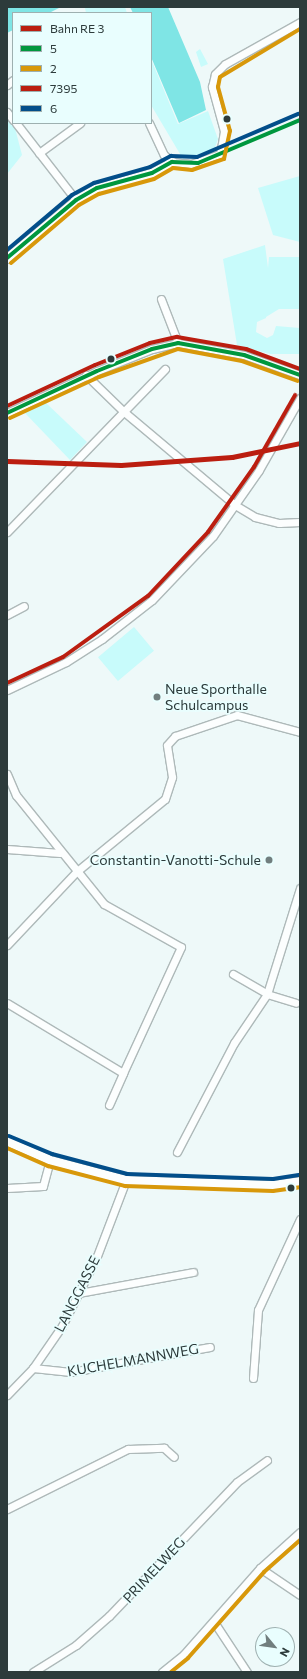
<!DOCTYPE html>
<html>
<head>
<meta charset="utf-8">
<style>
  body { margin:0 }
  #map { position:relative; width:307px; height:1679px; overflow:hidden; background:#eef9f9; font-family:Commissioner,sans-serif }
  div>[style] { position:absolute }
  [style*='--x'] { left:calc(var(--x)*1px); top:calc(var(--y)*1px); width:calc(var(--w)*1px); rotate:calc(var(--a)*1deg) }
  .green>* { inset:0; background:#c8fbfb; transform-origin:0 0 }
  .water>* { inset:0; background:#7fe5e5 }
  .roads { filter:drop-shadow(1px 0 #aeb9b9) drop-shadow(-1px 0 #aeb9b9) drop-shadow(0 1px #aeb9b9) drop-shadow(0 -1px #aeb9b9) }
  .minor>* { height:7px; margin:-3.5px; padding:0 3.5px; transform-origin:3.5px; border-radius:3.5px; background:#fcfefe }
  .tertiary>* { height:9px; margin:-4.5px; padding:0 4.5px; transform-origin:4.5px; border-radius:4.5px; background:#fcfefe }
  .bus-1>* { height:4px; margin:-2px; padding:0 2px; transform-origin:2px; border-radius:2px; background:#00973e }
  .bus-2>* { height:4px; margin:-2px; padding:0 2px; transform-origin:2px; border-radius:2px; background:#d8980a }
  .bus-3>* { height:4px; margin:-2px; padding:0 2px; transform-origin:2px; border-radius:2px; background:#bb1e10 }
  .bus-4>* { height:4px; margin:-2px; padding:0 2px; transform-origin:2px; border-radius:2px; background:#024e8a }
  .rail-1>* { height:5px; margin:-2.5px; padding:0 2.5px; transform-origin:2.5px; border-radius:2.5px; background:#bb1e10 }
  .dots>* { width:11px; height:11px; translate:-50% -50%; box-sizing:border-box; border:2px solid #e9fefe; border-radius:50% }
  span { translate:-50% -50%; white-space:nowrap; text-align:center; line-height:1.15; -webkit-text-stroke:3.5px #e9fefe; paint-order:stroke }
  .poi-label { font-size:14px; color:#2d3b3b }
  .left { translate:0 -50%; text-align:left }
  .right { translate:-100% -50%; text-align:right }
  .street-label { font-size:14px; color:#2d3b3b }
  .frame { position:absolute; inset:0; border:8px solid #2d3b3b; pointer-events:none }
  .legend { position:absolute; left:12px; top:12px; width:140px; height:112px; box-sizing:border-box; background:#e9fefe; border:1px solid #9eb0b0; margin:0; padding:5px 7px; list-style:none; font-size:12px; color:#2d3b3b }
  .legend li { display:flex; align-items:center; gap:8px; height:20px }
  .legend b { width:20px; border:1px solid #9eb0b0 }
  .north { position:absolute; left:255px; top:1627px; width:40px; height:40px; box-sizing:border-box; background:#e9fefe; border:1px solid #9eb0b0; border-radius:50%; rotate:119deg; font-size:11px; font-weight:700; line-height:16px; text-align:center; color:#2d3b3b }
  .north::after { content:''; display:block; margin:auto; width:14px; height:18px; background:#717e7e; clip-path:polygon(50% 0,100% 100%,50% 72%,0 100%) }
</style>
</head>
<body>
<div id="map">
  <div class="green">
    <div style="clip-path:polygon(125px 7px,127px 13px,86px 13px,85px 8px)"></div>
    <div style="clip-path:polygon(200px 49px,208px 64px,201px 67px,196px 52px)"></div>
    <div style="clip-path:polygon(151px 59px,178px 124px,208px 111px,218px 139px,214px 150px,183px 159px,151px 105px)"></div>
    <div style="clip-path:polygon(7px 121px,15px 128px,22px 155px,7px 174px)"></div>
    <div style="clip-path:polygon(300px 176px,300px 242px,273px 235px,258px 188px)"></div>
    <div style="clip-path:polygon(265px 245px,268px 268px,269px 257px,300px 257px,299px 309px,279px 309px,266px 317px,268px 280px,266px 318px,257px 322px,256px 332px,267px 338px,273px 335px,276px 326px,300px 328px,300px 354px,270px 354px,237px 345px,223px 259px)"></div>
    <div style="clip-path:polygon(44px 401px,87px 442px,70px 460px,24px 412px)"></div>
    <div style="left:134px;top:627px;width:31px;height:47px;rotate:50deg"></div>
  </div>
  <div class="water">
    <div style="clip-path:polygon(7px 7px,61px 7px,49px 13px,13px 13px,13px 30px,7px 33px)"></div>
    <div style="clip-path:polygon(130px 7px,168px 7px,200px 82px,206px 110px,179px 123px,151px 57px,151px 13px,133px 13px)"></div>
  </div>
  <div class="roads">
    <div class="minor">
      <div style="--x:7;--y:85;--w:8;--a:-40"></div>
      <div style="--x:7;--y:112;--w:10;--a:53"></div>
      <div style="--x:16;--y:123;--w:98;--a:52.1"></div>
      <div style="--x:149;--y:123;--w:35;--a:65"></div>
      <div style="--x:164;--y:155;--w:11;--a:41"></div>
      <div style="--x:172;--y:162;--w:19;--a:6"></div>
      <div style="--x:191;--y:164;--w:31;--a:-19"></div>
      <div style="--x:220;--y:154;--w:23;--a:-80"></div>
      <div style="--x:224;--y:131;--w:46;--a:-105.3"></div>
      <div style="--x:212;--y:87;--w:13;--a:-77"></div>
      <div style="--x:215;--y:74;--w:14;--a:-45"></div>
      <div style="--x:225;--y:64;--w:86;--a:-29.2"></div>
      <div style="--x:39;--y:153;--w:51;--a:-36.2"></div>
      <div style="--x:161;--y:299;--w:47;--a:68.9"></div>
      <div style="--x:86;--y:375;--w:52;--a:44.2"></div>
      <div style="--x:123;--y:411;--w:146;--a:40"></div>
      <div style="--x:235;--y:505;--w:23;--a:31"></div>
      <div style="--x:255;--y:517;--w:25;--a:14"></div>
      <div style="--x:279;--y:523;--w:21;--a:-3"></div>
      <div style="--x:7;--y:413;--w:99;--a:-25"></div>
      <div style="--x:97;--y:371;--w:59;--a:-21.8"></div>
      <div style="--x:152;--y:349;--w:27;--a:-13"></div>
      <div style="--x:178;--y:343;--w:67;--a:10.3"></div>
      <div style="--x:244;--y:355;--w:59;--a:19.7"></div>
      <div style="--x:7;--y:532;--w:227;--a:-45.9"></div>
      <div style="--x:7;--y:615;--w:19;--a:-28"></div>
      <div style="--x:7;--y:690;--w:65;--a:-25.4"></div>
      <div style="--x:66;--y:662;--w:43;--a:-32.6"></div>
      <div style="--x:102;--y:639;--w:63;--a:-38"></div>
      <div style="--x:152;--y:600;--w:88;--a:-46.4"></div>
      <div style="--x:213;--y:536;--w:80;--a:-55.1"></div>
      <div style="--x:259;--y:470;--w:83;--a:-60.3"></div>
      <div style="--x:7;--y:774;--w:23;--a:67"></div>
      <div style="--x:16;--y:795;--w:140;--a:51.1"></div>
      <div style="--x:104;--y:904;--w:88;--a:29.2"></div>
      <div style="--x:181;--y:947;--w:139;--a:114.7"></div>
      <div style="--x:123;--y:1073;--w:135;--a:-148.9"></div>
      <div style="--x:7;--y:849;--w:53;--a:4.3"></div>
      <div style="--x:7;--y:945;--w:100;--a:-46.6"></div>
      <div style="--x:76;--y:872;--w:115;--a:-39.4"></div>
      <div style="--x:165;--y:799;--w:23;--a:-72"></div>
      <div style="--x:172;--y:777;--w:32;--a:-99"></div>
      <div style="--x:167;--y:745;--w:12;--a:-48"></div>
      <div style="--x:175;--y:736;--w:65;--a:-18.7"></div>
      <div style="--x:237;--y:715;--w:65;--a:15.1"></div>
      <div style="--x:233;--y:974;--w:39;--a:30"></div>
      <div style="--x:267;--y:994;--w:30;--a:17"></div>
      <div style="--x:109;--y:1105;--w:35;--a:-66"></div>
      <div style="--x:177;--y:1152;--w:123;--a:-62.4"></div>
      <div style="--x:234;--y:1043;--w:59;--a:-56"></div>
      <div style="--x:267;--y:994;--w:111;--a:-72.7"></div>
      <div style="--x:7;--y:1188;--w:36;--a:-3"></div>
      <div style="--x:43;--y:1186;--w:27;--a:-75"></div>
      <div style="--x:79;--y:1293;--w:116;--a:-10.4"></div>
      <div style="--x:33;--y:1368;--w:38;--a:6"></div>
      <div style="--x:71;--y:1372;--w:141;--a:-10.2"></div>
      <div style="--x:253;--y:1378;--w:68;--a:-85.8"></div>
      <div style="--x:258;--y:1310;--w:100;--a:-65.2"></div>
      <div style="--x:7;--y:1395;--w:37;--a:-46"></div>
      <div style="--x:33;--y:1368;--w:51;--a:-55.4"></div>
      <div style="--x:62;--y:1326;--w:78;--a:-63.4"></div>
      <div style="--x:97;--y:1256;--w:81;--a:-69.1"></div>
      <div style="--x:7;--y:1509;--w:135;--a:-26.4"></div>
      <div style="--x:128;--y:1449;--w:36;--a:-2"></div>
      <div style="--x:164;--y:1448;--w:13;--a:42"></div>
      <div style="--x:260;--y:1568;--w:48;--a:34"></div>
      <div style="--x:214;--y:1622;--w:60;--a:56.6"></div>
      <div style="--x:33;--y:1672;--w:51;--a:-32.1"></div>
      <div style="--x:76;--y:1645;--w:44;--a:-41.3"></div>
      <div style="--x:109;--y:1616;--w:185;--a:-46.3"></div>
      <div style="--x:237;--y:1482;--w:37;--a:-36"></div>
      <div style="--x:162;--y:1672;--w:28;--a:-39"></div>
      <div style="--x:184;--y:1654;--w:115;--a:-48.5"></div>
      <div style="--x:260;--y:1568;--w:54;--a:-42"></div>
    </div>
    <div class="tertiary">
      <div style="--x:7;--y:258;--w:90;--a:-40"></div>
      <div style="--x:76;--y:200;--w:24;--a:-30"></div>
      <div style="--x:97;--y:188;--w:57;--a:-15.3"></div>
      <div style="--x:152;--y:173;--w:23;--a:-29"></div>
      <div style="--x:7;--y:1141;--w:47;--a:23.8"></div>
      <div style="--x:50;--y:1160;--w:79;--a:14.7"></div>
      <div style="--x:126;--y:1180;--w:147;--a:1.9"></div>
      <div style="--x:273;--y:1185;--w:27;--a:-8"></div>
    </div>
  </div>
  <div class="bus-1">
    <div style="--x:7;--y:258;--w:90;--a:-40"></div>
    <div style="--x:76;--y:200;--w:24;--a:-30"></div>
    <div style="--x:97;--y:188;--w:57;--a:-15.3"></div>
    <div style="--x:152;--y:173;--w:23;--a:-29"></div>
    <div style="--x:172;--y:162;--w:26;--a:2"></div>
    <div style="--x:198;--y:163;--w:111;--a:-22.9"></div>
    <div style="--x:7;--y:413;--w:99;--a:-25"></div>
    <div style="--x:97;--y:371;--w:59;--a:-21.8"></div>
    <div style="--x:152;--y:349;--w:27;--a:-13"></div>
    <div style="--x:178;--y:343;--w:67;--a:10.3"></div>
    <div style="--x:244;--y:355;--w:59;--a:19.7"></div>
  </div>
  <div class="bus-2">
    <div style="--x:11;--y:263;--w:89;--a:-40.5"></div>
    <div style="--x:79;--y:205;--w:23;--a:-29"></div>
    <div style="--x:99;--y:194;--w:57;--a:-15.3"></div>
    <div style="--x:154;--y:179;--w:22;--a:-30"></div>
    <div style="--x:173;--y:168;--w:19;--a:6"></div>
    <div style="--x:192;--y:170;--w:34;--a:-19"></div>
    <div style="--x:224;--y:159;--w:29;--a:-78"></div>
    <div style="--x:230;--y:131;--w:46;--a:-105.3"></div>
    <div style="--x:218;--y:87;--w:10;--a:-79"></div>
    <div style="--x:220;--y:77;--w:93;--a:-31"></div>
    <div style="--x:10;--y:418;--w:98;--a:-24.7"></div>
    <div style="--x:99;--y:377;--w:84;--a:-19.5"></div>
    <div style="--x:178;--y:349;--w:65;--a:10.6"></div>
    <div style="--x:242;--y:361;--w:59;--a:19.7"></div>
    <div style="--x:7;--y:1148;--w:45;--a:23.7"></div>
    <div style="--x:48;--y:1166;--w:80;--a:14.6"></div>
    <div style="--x:125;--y:1186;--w:148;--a:1.9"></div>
    <div style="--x:273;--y:1191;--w:27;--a:-8"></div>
    <div style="--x:171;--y:1672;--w:22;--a:-39"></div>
    <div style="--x:188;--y:1658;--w:115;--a:-48.5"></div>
    <div style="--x:264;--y:1572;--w:48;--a:-41.6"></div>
  </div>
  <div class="bus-3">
    <div style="--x:7;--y:406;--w:97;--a:-25"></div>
    <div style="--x:95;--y:365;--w:59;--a:-21.8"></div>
    <div style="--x:150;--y:343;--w:28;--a:-13"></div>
    <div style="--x:177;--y:337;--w:70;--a:9.9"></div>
    <div style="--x:246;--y:349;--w:58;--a:20.3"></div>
    <div style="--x:7;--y:683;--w:62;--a:-24.9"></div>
    <div style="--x:63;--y:657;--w:105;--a:-35.7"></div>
    <div style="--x:148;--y:596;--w:88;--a:-46.8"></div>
    <div style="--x:208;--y:532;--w:80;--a:-54.7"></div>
    <div style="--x:254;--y:467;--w:83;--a:-60.3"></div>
  </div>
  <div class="bus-4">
    <div style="--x:7;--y:250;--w:85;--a:-40.2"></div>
    <div style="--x:72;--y:195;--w:25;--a:-29"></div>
    <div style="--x:94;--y:183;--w:58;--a:-15.9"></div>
    <div style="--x:150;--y:167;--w:24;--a:-28"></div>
    <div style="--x:171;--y:156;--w:26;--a:2"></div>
    <div style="--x:197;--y:157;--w:110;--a:-23.1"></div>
    <div style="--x:9;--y:1136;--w:47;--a:22.7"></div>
    <div style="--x:52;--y:1154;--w:78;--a:14.9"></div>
    <div style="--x:127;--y:1174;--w:146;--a:2"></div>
    <div style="--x:273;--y:1179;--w:26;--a:-9"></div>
  </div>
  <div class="rail-1">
    <div style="--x:7;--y:461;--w:114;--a:2"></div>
    <div style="--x:121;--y:465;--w:111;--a:-4.1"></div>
    <div style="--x:232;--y:457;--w:69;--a:-11.6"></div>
  </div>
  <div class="dots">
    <div style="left:227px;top:119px;background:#2d3b3b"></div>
    <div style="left:111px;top:359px;background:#2d3b3b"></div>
    <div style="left:157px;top:697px;background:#717e7e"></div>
    <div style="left:269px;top:860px;background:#717e7e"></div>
    <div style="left:291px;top:1188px;background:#2d3b3b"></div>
  </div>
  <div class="poi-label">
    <span class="left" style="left:165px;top:697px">Neue Sporthalle<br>Schulcampus</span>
    <span class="right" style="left:261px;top:860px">Constantin-Vanotti-Schule</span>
  </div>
  <div class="street-label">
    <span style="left:77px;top:1294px;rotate:-63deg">LANGGASSE</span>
    <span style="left:133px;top:1360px;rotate:-10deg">KUCHELMANNWEG</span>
    <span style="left:154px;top:1570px;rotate:-47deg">PRIMELWEG</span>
  </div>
  <div class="frame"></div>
  <ul class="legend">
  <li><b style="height:5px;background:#bb1e10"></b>Bahn RE 3</li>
  <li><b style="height:5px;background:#00973e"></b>5</li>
  <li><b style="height:5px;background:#d8980a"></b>2</li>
  <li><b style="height:5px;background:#bb1e10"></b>7395</li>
  <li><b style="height:5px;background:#024e8a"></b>6</li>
  </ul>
  <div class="north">N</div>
</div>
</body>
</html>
